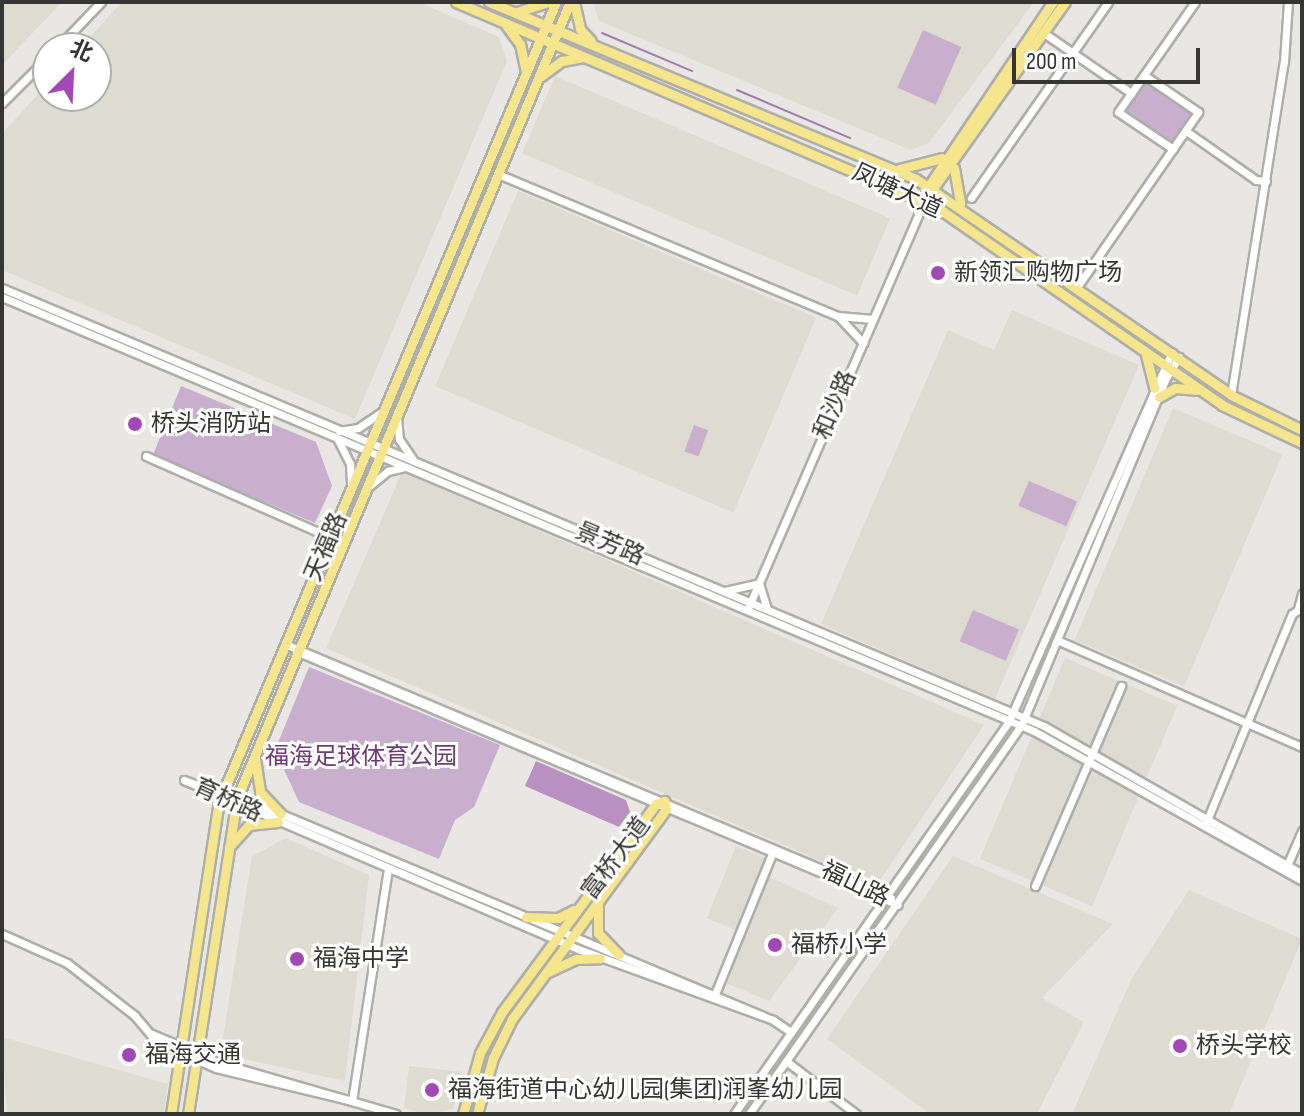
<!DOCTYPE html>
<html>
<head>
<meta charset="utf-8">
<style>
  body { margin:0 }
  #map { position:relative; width:1304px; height:1116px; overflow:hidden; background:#e8e7e3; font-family:"Sofia Sans Condensed","Noto Sans SC",sans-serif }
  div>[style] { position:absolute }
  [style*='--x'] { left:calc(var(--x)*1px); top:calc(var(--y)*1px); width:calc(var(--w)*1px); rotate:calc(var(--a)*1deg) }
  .built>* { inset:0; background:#dedcd1; transform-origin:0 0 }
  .green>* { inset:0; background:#c8afcd; transform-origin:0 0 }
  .forest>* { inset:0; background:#b891c1 }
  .stream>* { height:2px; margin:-1px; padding:0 1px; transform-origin:1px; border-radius:1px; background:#a37dab }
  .roads { filter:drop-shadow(2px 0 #aeaeaa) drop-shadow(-2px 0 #aeaeaa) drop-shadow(0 2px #aeaeaa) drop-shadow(0 -2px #aeaeaa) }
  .minor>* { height:7px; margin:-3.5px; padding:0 3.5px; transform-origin:3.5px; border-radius:3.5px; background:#fff }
  .major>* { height:9px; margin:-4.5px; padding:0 4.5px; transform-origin:4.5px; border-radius:4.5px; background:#f5e68d }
  .dots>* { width:22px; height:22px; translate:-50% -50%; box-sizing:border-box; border:4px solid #fff; border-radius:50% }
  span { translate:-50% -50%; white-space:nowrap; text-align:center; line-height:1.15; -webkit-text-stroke:6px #fff; paint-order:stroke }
  .street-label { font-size:24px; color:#353533 }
  .poi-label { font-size:24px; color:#353533 }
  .left { translate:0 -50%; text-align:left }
  .park-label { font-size:24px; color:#6c3a76 }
  .frame { position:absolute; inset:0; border:4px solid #353533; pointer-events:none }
  .north { position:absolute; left:32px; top:32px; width:80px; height:80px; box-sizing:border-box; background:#fff; border:2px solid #aeaead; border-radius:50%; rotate:24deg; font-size:22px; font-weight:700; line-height:32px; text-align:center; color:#353533 }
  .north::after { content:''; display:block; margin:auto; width:28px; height:36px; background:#a249b5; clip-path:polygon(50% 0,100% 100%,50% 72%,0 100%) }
  .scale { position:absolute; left:1012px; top:48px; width:188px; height:36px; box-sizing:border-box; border:4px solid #353533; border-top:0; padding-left:10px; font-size:24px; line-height:28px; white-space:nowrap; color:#353533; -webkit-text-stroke:6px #fff; paint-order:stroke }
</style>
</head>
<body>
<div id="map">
  <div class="built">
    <div style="clip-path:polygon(2px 2px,62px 2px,2px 65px)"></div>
    <div style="clip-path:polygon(122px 2px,418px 2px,499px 37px,507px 61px,355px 419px,2px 270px,2px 134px,48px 83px,48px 96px,96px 96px,96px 48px,80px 48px)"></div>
    <div style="clip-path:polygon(1034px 2px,929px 143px,911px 150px,599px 21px,594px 4px)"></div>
    <div style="left:555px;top:76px;width:364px;height:84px;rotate:23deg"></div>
    <div style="left:518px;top:191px;width:324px;height:212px;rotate:23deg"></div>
    <div style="clip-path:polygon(1012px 310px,1139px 365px,995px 699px,821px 624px,948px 330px,994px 350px)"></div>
    <div style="left:1173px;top:408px;width:119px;height:252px;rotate:23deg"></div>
    <div style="clip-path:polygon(402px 472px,630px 570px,984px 725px,877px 885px,326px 648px)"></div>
    <div style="left:1065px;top:658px;width:122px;height:218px;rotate:23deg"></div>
    <div style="clip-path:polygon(286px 838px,369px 875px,345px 1081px,234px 1057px,222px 1043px,252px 856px)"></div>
    <div style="left:736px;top:846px;width:32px;height:78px;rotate:22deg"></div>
    <div style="clip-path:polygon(953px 856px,1113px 924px,1042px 998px,1084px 1022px,1037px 1114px,930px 1114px,827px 1039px)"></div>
    <div style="clip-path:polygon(767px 876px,838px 908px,769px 1001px,724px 982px)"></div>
    <div style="clip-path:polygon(1189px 890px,1302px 939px,1229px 1114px,1072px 1114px,1132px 978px)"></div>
    <div style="clip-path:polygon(2px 1037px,168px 1084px,164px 1114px,7px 1114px)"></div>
    <div style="clip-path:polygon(409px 1066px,462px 1072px,453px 1109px,425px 1114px,404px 1108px)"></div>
  </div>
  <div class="green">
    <div style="left:923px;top:30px;width:42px;height:63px;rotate:24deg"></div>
    <div style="left:1145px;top:79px;width:60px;height:39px;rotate:34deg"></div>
    <div style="clip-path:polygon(181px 386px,316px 442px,332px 486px,315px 523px,153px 455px)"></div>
    <div style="left:694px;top:425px;width:15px;height:28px;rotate:20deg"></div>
    <div style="left:1029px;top:481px;width:52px;height:27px;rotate:23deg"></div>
    <div style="left:973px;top:610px;width:50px;height:34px;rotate:23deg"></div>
    <div style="clip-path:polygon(309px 667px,500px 745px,474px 807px,455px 820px,439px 859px,299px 802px,275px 750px)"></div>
  </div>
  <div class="forest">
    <div style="clip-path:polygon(536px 761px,626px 800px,630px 812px,619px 827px,525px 786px)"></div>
  </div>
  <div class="stream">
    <div style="--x:602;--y:33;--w:98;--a:22.9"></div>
    <div style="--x:737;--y:90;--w:123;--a:23"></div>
  </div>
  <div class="roads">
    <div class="minor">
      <div style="--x:1044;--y:33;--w:106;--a:34.6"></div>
      <div style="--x:57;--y:48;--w:64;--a:-46.3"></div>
      <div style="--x:2;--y:103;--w:65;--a:-45"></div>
      <div style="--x:1186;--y:131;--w:85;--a:35"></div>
      <div style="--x:1256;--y:180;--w:10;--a:6"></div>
      <div style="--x:1173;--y:149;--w:66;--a:-146.1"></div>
      <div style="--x:1118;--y:112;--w:134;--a:-55"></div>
      <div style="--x:498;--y:174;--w:368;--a:22.7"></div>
      <div style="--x:838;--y:316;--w:35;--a:5"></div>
      <div style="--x:971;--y:198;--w:239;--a:-55"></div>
      <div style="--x:1077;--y:287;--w:213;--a:-55.3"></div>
      <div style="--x:1198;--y:112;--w:65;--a:-145.6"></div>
      <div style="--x:2;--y:288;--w:1130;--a:22.8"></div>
      <div style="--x:1044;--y:726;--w:297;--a:29.8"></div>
      <div style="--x:2;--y:297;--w:1120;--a:22.81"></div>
      <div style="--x:1034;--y:731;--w:307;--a:29.2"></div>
      <div style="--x:838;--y:316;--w:37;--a:47"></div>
      <div style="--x:1231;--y:395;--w:337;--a:-81"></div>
      <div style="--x:1284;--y:62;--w:60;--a:-86.2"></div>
      <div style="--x:397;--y:417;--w:22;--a:85"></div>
      <div style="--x:399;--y:439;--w:25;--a:56"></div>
      <div style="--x:339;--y:431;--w:19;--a:-9"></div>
      <div style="--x:358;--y:428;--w:30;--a:-34"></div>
      <div style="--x:338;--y:440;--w:27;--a:63"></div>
      <div style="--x:350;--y:464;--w:20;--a:87"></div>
      <div style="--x:146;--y:456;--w:201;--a:23.8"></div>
      <div style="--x:368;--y:487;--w:26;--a:-39"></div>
      <div style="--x:388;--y:471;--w:17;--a:-13"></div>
      <div style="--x:725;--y:591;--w:35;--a:-13"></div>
      <div style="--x:759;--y:583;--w:27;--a:73"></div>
      <div style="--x:749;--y:606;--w:441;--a:-66.6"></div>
      <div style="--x:1298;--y:609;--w:16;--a:-75"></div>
      <div style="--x:1057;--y:640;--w:267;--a:23.6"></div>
      <div style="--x:285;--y:644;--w:657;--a:22.74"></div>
      <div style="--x:296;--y:651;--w:653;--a:22.88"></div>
      <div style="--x:184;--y:780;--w:432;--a:23.2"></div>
      <div style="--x:581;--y:950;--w:204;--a:20"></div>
      <div style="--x:773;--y:1020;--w:22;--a:34"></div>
      <div style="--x:186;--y:781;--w:78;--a:18"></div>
      <div style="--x:260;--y:805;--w:545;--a:22.76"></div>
      <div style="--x:1205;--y:825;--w:228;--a:-67.6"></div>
      <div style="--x:1292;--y:614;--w:12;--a:-35"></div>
      <div style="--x:1285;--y:870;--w:43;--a:-66.4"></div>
      <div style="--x:1035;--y:886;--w:218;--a:-66.7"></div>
      <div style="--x:2;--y:934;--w:71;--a:24"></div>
      <div style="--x:67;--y:963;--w:86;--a:37.9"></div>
      <div style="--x:135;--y:1016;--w:34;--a:50"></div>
      <div style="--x:157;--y:1042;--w:64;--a:23.8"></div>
      <div style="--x:216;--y:1068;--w:140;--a:13.6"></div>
      <div style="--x:715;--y:994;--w:154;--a:-67.9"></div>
      <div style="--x:152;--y:1034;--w:71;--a:23.3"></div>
      <div style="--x:217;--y:1062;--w:186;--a:16.2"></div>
      <div style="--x:786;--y:1061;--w:88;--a:37.1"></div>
      <div style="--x:352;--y:1101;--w:236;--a:-81.2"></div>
      <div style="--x:734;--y:1114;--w:480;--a:-55"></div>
      <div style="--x:1009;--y:721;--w:403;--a:-66.2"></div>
      <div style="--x:749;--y:1114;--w:474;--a:-55"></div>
      <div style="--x:1021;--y:726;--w:375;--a:-67.4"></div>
      <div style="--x:1165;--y:380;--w:27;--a:-59"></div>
    </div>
    <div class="major">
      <div style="--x:456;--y:2;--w:524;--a:23.14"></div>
      <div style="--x:938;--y:208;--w:346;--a:34.7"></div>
      <div style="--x:1222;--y:405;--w:89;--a:25.4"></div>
      <div style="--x:489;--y:2;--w:462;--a:22.5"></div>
      <div style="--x:916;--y:179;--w:382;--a:34.4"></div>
      <div style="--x:1231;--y:395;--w:79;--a:26.2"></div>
      <div style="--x:574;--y:2;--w:28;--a:77"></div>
      <div style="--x:580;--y:29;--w:16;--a:47"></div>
      <div style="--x:517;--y:12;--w:32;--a:-18"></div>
      <div style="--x:506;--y:25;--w:24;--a:54"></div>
      <div style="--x:520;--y:44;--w:29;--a:78"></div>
      <div style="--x:541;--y:76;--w:26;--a:-36"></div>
      <div style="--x:562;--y:61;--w:22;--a:-10"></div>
      <div style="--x:954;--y:168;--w:36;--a:80"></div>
      <div style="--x:899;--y:169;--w:44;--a:-14.3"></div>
      <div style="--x:926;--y:190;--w:227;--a:-56"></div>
      <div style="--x:924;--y:201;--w:244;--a:-54.7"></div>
      <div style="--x:1146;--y:355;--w:34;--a:76"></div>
      <div style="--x:1159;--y:397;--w:18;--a:-29"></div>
      <div style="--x:1175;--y:388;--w:22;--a:5"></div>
      <div style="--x:255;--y:759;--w:33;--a:81"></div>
      <div style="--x:260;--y:792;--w:30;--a:46"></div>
      <div style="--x:229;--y:847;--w:30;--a:-48"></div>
      <div style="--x:249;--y:825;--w:29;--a:-6"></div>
      <div style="--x:598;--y:904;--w:29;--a:90"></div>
      <div style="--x:598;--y:933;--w:30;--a:46"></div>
      <div style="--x:526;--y:917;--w:32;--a:2"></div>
      <div style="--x:558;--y:918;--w:18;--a:-27"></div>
      <div style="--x:548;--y:972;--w:31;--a:-25"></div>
      <div style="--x:576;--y:959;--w:24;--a:-2"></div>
      <div style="--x:171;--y:1114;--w:316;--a:-81.3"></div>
      <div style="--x:219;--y:802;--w:868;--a:-67.16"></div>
      <div style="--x:188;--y:1114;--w:320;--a:-81.2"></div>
      <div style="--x:237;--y:798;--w:863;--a:-67.3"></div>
      <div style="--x:463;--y:1114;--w:63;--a:-74.4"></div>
      <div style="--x:480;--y:1053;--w:47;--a:-61.8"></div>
      <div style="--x:502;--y:1012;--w:259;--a:-53.5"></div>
      <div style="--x:656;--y:804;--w:9;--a:-21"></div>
      <div style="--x:477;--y:1114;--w:58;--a:-74.1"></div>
      <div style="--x:493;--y:1058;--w:43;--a:-64"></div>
      <div style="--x:512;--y:1019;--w:260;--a:-53.7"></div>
      <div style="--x:666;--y:809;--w:8;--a:-104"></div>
    </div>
  </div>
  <div class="dots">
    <div style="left:938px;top:273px;background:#a249b5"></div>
    <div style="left:135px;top:424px;background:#a249b5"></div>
    <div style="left:775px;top:945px;background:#a249b5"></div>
    <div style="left:297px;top:959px;background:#a249b5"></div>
    <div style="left:1180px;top:1046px;background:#a249b5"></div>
    <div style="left:129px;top:1055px;background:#a249b5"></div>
    <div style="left:432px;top:1090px;background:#a249b5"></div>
  </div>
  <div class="street-label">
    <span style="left:897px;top:191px;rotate:25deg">凤塘大道</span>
    <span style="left:835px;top:405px;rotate:-67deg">和沙路</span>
    <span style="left:610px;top:544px;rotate:23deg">景芳路</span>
    <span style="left:326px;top:547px;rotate:-67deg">天福路</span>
    <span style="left:228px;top:800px;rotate:24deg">育桥路</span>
    <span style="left:616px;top:858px;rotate:-53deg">富桥大道</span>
    <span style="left:855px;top:884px;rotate:26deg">福山路</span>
  </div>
  <div class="poi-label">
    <span class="left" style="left:954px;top:273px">新领汇购物广场</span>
    <span class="left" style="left:151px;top:424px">桥头消防站</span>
    <span class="left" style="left:791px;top:945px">福桥小学</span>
    <span class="left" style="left:313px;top:959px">福海中学</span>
    <span class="left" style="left:1196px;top:1046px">桥头学校</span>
    <span class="left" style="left:145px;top:1055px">福海交通</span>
    <span class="left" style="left:448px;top:1090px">福海街道中心幼儿园(集团)润峯幼儿园</span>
  </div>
  <div class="park-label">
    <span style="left:361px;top:757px">福海足球体育公园</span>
  </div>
  <div class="frame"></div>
  <div class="north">北</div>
  <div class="scale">200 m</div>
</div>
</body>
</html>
